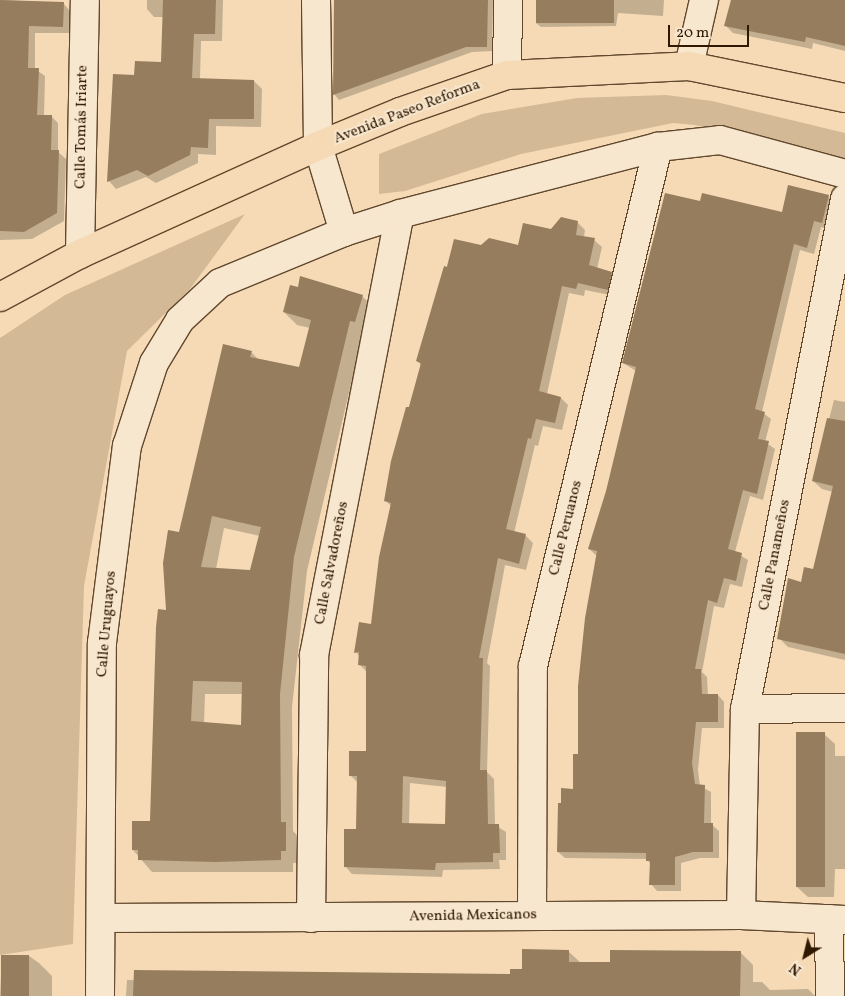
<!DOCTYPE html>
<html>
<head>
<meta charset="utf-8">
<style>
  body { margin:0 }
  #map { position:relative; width:845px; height:996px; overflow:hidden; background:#f5dab5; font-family:Vollkorn,serif }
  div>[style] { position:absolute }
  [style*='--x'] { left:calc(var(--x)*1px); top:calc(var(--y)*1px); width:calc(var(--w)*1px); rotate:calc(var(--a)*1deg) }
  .green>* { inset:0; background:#d4b996 }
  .shadow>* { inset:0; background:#0003 }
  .building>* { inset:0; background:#967d5e; transform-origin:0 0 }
  .roads { filter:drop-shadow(1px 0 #61482d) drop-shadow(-1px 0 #61482d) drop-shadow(0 1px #61482d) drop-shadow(0 -1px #61482d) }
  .minor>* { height:28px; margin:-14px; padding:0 14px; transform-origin:14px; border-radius:14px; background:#f8e7cf }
  .major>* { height:28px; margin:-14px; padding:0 14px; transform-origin:14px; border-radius:14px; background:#f5dab5 }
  span { translate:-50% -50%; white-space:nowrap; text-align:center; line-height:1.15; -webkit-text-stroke:4px #f8e7cf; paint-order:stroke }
  .street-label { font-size:15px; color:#301800 }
  .north { position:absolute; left:780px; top:931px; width:50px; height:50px; -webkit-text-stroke:4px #f8e7cf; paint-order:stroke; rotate:216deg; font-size:14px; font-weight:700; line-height:20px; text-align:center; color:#301800 }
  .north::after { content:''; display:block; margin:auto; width:18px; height:22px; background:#301800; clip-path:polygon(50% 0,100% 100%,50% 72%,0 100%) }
  .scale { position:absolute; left:668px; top:25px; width:81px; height:22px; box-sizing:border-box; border:2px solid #301800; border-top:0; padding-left:6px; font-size:15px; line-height:18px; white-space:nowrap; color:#301800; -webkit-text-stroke:4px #f8e7cf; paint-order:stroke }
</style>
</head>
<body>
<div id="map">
  <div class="green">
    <div style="clip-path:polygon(666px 95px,712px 101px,845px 133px,845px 159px,695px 125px,673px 123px,521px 154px,405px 191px,379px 194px,379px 154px,482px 114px,577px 98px)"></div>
    <div style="clip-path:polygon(245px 214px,190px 289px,127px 351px,84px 586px,73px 944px,0 955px,0 338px,65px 295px)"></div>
  </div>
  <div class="shadow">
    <div style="clip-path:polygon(0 0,63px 3px,70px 11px,70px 33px,35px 33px,35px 69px,45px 76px,44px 116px,51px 116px,58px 123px,58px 152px,66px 159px,64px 221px,32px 239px,0 240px)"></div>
    <div style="clip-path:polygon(147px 0,223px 0,222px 41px,201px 41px,200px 79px,254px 81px,262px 89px,261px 127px,216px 126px,216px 155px,198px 154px,198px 163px,156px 183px,146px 177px,116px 189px,109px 181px,136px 76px,163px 63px,164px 17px,154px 17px,147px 9px)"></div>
    <div style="clip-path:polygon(336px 0,493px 0,492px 51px,472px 52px,339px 100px,334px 94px)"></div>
    <div style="clip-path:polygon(538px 0,664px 0,663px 16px,618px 13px,616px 26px,541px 27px,536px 23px)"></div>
    <div style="clip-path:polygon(732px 0,845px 0,845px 51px,813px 43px,812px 49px,733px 33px,726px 26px)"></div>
    <div style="clip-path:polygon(828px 196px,835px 203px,828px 229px,821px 227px,814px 254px,800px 250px,762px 412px,771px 419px,765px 442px,775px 449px,763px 500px,750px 496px,735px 552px,748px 560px,742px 587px,730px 584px,724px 608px,714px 606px,702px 672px,707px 677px,708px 695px,718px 695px,724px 702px,724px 728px,702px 728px,698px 770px,700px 786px,711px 792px,711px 824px,719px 831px,719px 858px,700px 858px,681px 863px,681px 891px,657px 891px,651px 884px,651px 865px,647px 859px,565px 858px,558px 852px,574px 790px,580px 756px,597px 556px,589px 549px,607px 491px,636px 371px,623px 363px,701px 202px,783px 213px)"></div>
    <div style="clip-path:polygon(evenodd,561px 219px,578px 223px,585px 230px,584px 237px,594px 240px,602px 247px,597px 269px,611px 273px,619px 280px,615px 296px,585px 290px,584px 296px,569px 293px,547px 394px,561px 398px,568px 405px,562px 430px,543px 426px,538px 446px,535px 445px,514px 533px,526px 536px,533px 543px,526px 570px,505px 565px,487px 663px,490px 666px,487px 772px,494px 779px,495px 825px,506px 832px,506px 860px,499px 860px,500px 869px,443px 870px,442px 877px,352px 874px,345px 866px,357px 830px,358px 783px,350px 775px,367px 752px,366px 671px,359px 664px,360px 657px,356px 652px,372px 625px,392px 507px,386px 501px,393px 462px,421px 365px,417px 361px,455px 240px,481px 247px,519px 246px,552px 230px,561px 219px,410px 783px,447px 787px,446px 825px,409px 825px,410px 783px)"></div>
    <div style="clip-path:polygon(evenodd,362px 296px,375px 309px,363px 333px,307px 571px,292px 707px,293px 831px,299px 837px,298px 863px,293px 863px,293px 872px,152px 872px,133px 850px,151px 822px,168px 611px,180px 533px,251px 352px,258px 359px,300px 368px,310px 328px,297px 325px,284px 312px,362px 296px,224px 528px,260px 536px,251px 571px,216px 569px,224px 528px,362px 296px,205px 694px,243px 694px,242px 726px,204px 724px,205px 694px)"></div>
    <div style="clip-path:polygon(834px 400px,845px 402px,845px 660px,788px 647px,779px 638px,789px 580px,802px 583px,814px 571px,833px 492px,822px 489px,813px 481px)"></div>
    <div style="clip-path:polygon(824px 734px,835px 744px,835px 756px,845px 756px,845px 869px,835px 869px,834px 897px,808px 897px,797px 887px)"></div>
    <div style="clip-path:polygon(568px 951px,581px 963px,611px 964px,740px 952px,753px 965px,753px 982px,762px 982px,770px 990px,808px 989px,815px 996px,126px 996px,127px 980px,511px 975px)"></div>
    <div style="clip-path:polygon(2px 956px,29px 956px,39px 963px,52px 976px,52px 996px,0 996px)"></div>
  </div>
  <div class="building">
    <div style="clip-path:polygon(0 0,64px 2px,63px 27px,29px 26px,28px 68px,39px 68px,37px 115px,52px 115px,51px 150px,59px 150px,57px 213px,24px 232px,0 231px)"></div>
    <div style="clip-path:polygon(163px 0,216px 0,215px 34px,194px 34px,192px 78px,254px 80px,254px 119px,209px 119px,208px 148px,191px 147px,190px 155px,148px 176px,137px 170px,107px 182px,113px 74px,134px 75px,135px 61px,161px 62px)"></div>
    <div style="clip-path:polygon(334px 0,488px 0,487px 47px,466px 47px,333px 95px)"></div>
    <div style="left:536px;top:0;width:78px;height:23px"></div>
    <div style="clip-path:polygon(731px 0,845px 0,845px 46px,806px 37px,805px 42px,724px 26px)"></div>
    <div style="clip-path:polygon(788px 185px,829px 195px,822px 223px,814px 221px,807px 248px,794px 244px,755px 409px,765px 412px,758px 439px,769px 441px,757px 494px,743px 490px,728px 549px,742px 553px,736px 581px,724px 578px,717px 603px,708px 600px,695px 669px,701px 669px,702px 694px,718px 694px,718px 722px,696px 722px,692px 763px,695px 784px,705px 785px,704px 823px,713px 823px,713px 852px,693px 852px,675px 857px,675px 885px,649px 885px,650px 861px,646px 861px,646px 853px,557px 852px,558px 803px,561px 803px,561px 788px,573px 789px,573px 754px,578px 754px,578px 686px,585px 618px,597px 551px,588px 549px,606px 491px,636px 367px,622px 363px,665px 193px,700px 201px,702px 193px,782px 212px)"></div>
    <div style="clip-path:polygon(evenodd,561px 217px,578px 221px,576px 235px,595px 238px,589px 265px,612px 272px,608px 290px,578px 283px,576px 289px,562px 286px,539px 391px,561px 397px,555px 423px,536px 419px,531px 439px,528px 438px,506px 529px,526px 534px,519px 564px,498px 558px,479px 658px,483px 658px,480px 770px,487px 770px,488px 824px,499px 824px,500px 853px,493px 853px,493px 862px,436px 863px,435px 870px,344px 867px,344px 829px,356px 829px,357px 776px,349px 776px,349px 751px,366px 751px,366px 666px,358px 665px,359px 652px,354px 653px,359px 622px,371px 624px,379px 557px,391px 503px,384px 501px,391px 461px,406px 407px,409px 407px,421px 363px,416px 361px,444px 266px,447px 267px,454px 239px,481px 245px,489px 238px,518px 245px,523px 223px,551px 229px,561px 217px,403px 776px,446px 781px,445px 824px,402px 823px,403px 776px)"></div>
    <div style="clip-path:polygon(evenodd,300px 276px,363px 295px,355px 322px,350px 321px,294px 557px,280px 694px,281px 822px,286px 822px,286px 851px,281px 851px,281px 860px,215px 862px,138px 860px,138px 850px,132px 850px,132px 821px,150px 821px,156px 627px,158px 609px,166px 610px,163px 563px,168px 530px,179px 532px,223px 344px,252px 351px,250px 357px,299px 367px,311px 320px,283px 312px,290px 285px,298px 287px,300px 276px,212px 516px,261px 527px,250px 570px,201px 567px,212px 516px,300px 276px,193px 681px,242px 682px,241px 725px,191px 721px,193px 681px)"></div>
    <div style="clip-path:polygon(827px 418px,845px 421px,845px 654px,777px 639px,788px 578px,801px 582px,804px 567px,813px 569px,833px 486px,812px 481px)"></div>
    <div style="left:796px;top:732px;width:29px;height:155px"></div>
    <div style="clip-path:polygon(522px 949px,569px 950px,569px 962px,610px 962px,610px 950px,741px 951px,740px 996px,133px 996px,134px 970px,510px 974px,510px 969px,522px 969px)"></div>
    <div style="left:1px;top:955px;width:28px;height:41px"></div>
  </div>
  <div class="roads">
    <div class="minor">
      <div style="--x:316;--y:0;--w:146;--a:89.2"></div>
      <div style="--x:318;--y:146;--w:90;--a:73.2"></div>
      <div style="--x:689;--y:66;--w:68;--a:-77.2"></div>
      <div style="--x:507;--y:75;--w:75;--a:-89.2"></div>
      <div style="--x:80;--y:254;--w:254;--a:-88.9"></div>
      <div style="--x:745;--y:709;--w:100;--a:-0.6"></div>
      <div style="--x:532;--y:915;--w:249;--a:-89.8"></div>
      <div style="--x:533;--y:666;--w:534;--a:-76.46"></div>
      <div style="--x:741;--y:915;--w:206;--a:-88.9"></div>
      <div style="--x:745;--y:709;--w:520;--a:-78.91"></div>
      <div style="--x:101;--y:918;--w:640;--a:-0.27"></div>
      <div style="--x:741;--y:915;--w:104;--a:2.8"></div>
      <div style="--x:311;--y:918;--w:263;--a:-89.3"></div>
      <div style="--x:314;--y:655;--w:449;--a:-79"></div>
      <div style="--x:829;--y:919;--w:77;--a:89.3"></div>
      <div style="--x:100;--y:996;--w:353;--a:-89.7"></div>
      <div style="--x:102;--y:643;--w:199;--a:-82.8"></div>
      <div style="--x:127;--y:446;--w:87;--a:-72"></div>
      <div style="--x:154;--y:363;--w:50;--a:-58.8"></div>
      <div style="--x:180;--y:320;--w:54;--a:-42.8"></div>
      <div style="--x:220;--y:283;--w:134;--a:-22.4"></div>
      <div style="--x:344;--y:232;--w:59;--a:-17.8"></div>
      <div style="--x:400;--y:214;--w:267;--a:-14.6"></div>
      <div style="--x:658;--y:147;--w:62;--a:-6.4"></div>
      <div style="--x:720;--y:140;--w:130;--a:15.2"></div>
    </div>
    <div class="major">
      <div style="--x:0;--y:297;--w:91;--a:-28.3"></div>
      <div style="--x:80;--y:254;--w:261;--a:-24.4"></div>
      <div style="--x:318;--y:146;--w:89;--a:-22.5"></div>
      <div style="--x:400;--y:112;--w:113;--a:-19.1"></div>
      <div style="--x:507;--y:75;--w:182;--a:-2.8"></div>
      <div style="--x:689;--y:66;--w:159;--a:11.6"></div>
    </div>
  </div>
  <div class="street-label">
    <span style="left:407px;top:112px;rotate:-21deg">Avenida Paseo Reforma</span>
    <span style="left:82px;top:127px;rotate:-89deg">Calle Tomás Iriarte</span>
    <span style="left:566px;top:528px;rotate:-76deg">Calle Peruanos</span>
    <span style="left:775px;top:555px;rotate:-79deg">Calle Panameños</span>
    <span style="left:332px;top:563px;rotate:-79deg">Calle Salvadoreños</span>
    <span style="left:107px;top:624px;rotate:-85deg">Calle Uruguayos</span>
    <span style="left:473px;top:916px;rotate:-1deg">Avenida Mexicanos</span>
  </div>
  <div class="north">N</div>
  <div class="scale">20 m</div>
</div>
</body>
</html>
